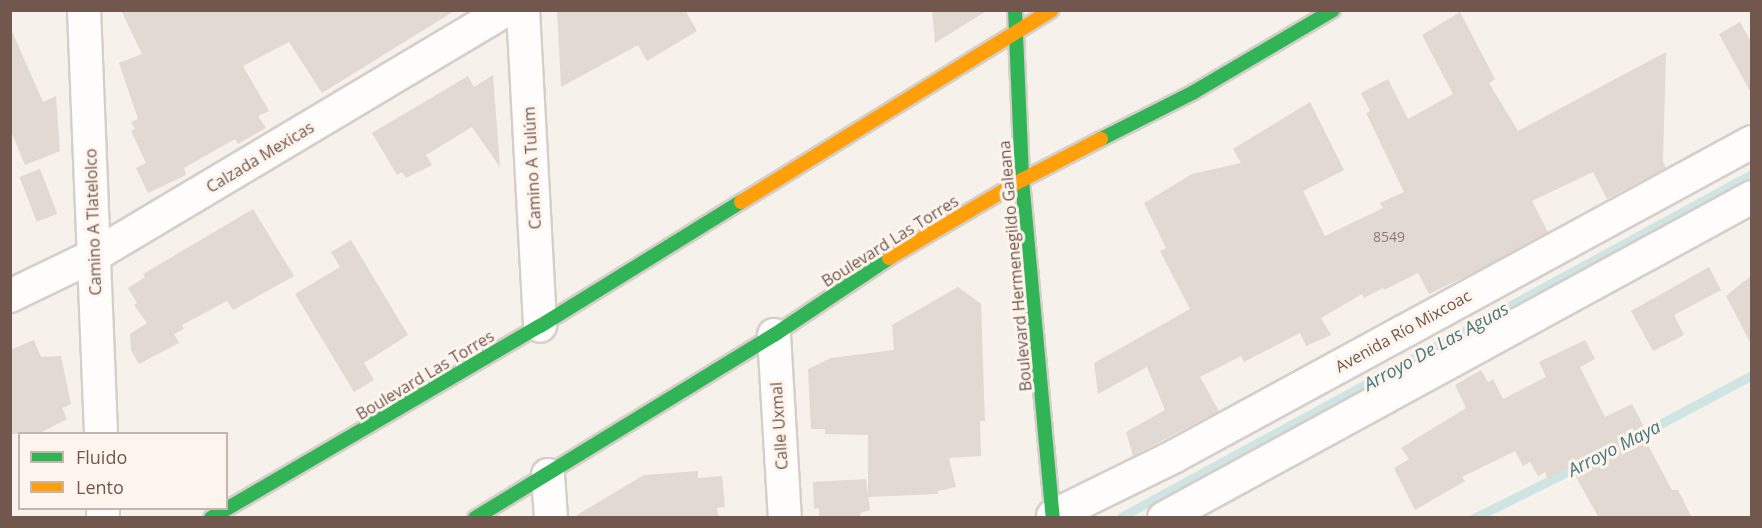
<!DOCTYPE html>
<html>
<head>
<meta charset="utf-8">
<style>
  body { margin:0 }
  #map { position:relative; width:1762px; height:528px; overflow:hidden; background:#f6f1eb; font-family:"Open Sans",sans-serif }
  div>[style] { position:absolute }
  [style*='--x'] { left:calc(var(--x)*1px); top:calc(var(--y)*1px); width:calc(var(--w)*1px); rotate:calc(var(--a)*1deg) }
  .stream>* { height:9px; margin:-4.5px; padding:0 4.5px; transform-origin:4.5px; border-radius:4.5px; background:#cee5e4 }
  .building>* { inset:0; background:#e2d9d3; transform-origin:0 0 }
  .roads { filter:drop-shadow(2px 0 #d5cec9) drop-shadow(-2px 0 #d5cec9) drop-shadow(0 2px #d5cec9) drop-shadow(0 -2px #d5cec9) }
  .street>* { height:32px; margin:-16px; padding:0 16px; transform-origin:16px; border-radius:16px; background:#fefdfc }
  .fast>* { height:14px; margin:-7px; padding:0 7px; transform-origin:7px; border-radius:7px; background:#30b455 }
  .slow>* { height:14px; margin:-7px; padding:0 7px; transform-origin:7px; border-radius:7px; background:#ff9f0a }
  span { translate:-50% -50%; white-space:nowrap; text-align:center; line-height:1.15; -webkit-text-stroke:6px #fdf5ed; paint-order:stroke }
  .number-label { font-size:14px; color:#8f7a72 }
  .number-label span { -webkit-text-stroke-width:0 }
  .street-label { font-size:16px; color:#71574e }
  .water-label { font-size:18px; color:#47777b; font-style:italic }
  .frame { position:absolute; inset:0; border:12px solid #71574e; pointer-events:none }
  .legend { position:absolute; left:18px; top:432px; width:210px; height:78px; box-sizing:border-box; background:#fdf5ed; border:2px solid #c5b6ad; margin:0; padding:8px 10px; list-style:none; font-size:18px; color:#71574e }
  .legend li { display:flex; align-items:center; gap:12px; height:30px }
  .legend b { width:30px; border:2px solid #c5b6ad }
</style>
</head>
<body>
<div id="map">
  <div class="stream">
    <div style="--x:1632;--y:439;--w:136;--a:-28.1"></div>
    <div style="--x:1121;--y:517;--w:718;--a:-28.53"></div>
    <div style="--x:1474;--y:518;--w:115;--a:-26.3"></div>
  </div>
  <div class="building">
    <div style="clip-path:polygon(121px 10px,456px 10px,322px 93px,289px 42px,243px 66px,269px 111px,258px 116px,266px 128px,238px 144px,235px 139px,184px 168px,186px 175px,148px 193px,136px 168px,146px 163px,131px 131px,135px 129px,131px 122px,138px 119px,119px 63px,142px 54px)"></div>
    <div style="clip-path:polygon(557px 10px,685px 10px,697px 31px,647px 61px,638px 45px,561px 87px)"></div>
    <div style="clip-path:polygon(932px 10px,988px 10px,935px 43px)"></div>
    <div style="clip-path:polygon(1460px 12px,1495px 79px,1489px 83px,1518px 131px,1666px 52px,1663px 162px,1666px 168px,1607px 199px,1593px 172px,1532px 201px,1548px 232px,1475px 272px,1429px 294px,1418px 273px,1384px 290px,1383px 288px,1364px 298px,1362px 294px,1321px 318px,1331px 335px,1306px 346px,1300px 333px,1244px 362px,1241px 356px,1200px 377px,1219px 411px,1133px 456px,1126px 432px,1165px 410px,1147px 367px,1098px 394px,1094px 363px,1190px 309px,1160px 251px,1166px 248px,1144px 203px,1192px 174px,1241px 163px,1233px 149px,1310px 102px,1344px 170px,1303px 191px,1325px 236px,1383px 208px,1380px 203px,1404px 192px,1366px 113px,1370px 111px,1361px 93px,1388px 79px,1408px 119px,1453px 94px,1422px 35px)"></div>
    <div style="clip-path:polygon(1740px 22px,1752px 44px,1752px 95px,1719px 34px)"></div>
    <div style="clip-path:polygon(10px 27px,43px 102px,56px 96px,60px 151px,25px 165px,10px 129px)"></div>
    <div style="clip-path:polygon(493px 75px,500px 167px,472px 127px,426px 155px,432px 165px,406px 178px,402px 172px,397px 175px,372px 133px,468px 76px,474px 87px)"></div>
    <div style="left:40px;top:169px;width:48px;height:22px;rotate:69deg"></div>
    <div style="clip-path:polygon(253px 209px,294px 276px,233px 310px,227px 301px,182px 325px,184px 329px,174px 334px,179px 343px,139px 364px,131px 350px,130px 334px,147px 323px,134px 305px,137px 303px,128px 288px,145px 277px,143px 274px)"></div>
    <div style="clip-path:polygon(351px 240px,408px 335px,364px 363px,374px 380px,354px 392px,295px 294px,340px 267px,331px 252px)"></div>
    <div style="clip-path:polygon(1709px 267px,1721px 290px,1674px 315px,1684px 335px,1653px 351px,1631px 311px)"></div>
    <div style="clip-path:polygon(1752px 275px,1752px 346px,1726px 296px)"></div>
    <div style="clip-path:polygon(958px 287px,981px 304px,985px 421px,980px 421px,981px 456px,949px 458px,956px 487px,938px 491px,938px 494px,868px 497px,868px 435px,825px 434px,825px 429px,811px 429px,808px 369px,831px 358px,894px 350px,892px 325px)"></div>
    <div style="clip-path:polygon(34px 340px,41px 357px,61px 356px,71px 404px,62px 408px,67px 419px,38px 434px,10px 434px,10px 350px)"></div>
    <div style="clip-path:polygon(1585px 340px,1595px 359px,1580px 367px,1605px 417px,1632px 404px,1645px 429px,1641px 432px,1672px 490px,1678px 490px,1692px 518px,1599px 518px,1572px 470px,1568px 472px,1567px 468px,1548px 479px,1545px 472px,1538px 476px,1530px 462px,1523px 466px,1515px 451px,1462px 477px,1465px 481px,1415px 510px,1394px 468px,1409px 459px,1401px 448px,1466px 408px,1455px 385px,1481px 370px,1488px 382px,1493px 379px,1503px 399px,1546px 377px,1539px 362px)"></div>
    <div style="clip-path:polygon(698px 471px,698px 478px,722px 476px,725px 507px,717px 508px,719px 518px,572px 518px,644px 475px)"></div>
    <div style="clip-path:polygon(866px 479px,870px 510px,860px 513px,860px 518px,819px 518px,819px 508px,814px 509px,813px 482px)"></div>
  </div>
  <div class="roads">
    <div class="street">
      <div style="--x:84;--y:10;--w:424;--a:87.7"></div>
      <div style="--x:523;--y:10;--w:316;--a:86.9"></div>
      <div style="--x:10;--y:296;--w:94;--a:-25.8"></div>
      <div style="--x:95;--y:255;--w:478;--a:-30.8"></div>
      <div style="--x:774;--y:335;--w:183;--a:86.6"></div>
      <div style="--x:548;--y:475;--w:43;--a:86"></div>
      <div style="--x:103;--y:508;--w:10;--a:90"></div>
      <div style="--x:1053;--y:516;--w:134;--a:-26.2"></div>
      <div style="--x:1173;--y:457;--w:659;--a:-28.55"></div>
      <div style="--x:1164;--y:518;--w:670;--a:-28.63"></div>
    </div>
    <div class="fast">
      <div style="--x:1015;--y:10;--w:170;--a:87.6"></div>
      <div style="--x:1022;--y:180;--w:339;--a:84.8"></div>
      <div style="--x:1101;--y:139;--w:104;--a:-26.8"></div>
      <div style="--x:1194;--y:92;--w:161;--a:-30.5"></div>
      <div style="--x:211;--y:518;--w:381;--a:-30.3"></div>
      <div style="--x:540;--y:326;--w:236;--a:-31.7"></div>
      <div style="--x:475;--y:518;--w:351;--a:-31.5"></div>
      <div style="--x:774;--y:335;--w:138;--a:-33.8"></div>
    </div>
    <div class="slow">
      <div style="--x:741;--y:202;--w:365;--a:-31.7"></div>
      <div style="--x:889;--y:258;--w:154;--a:-30.4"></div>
      <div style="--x:1022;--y:180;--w:89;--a:-27.4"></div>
    </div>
  </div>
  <div class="number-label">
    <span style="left:1389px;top:237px">8549</span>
  </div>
  <div class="street-label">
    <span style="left:260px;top:157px;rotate:-31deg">Calzada Mexicas</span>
    <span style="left:532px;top:168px;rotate:-93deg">Camino A Tulúm</span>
    <span style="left:93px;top:222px;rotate:-92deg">Camino A Tlatelolco</span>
    <span style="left:890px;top:241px;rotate:-32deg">Boulevard Las Torres</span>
    <span style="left:1015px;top:266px;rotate:-95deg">Boulevard Hermenegildo Galeana</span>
    <span style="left:1403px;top:331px;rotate:-29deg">Avenida Río Mixcoac</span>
    <span style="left:425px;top:375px;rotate:-31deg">Boulevard Las Torres</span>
    <span style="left:779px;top:426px;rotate:-94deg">Calle Uxmal</span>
  </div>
  <div class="water-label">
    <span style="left:1436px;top:346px;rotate:-29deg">Arroyo De Las Aguas</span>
    <span style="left:1614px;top:448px;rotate:-27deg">Arroyo Maya</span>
  </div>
  <div class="frame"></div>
  <ul class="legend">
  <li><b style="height:8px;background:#30b455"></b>Fluido</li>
  <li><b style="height:8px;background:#ff9f0a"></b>Lento</li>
  </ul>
</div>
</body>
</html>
